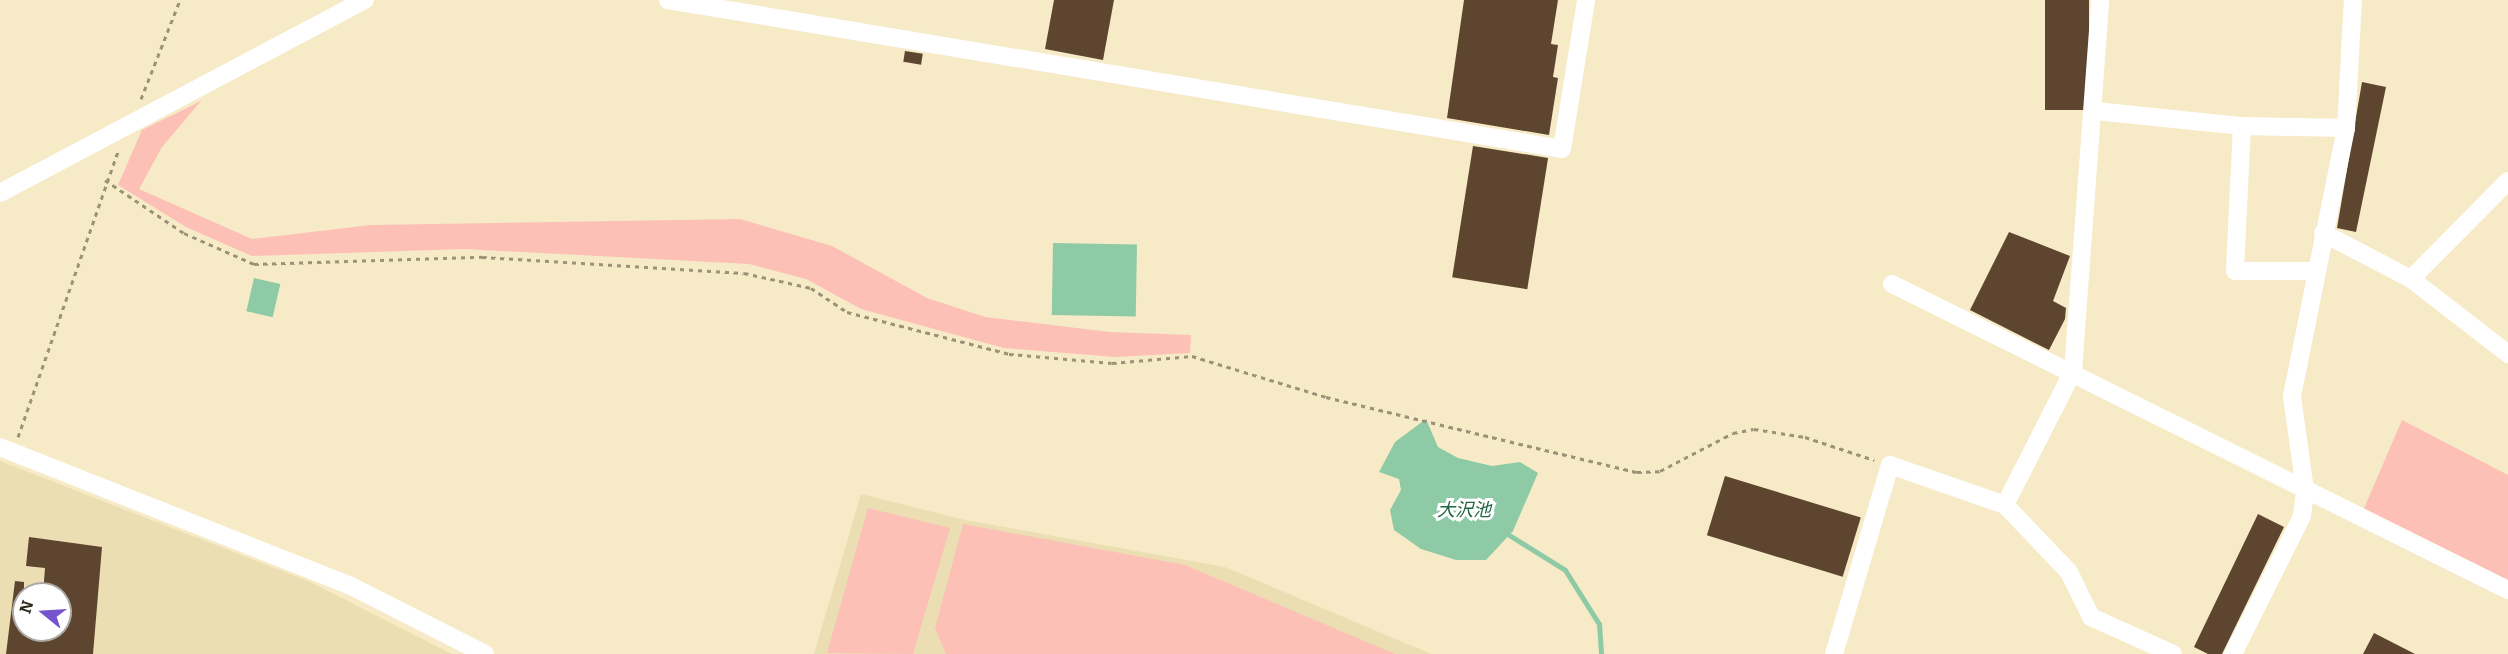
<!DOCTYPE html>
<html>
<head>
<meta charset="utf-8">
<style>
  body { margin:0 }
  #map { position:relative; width:2508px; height:654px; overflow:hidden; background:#f6ebc6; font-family:Bitter,"Noto Sans JP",serif }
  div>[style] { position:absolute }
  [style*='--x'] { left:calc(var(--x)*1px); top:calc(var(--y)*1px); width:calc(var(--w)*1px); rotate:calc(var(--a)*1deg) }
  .built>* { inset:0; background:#ebdeb2 }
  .green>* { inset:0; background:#fcc0b7 }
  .water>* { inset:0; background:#8ecaa6; transform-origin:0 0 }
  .stream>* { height:5px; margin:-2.5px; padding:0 2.5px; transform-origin:2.5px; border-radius:2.5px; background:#8ecaa6 }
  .building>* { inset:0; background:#5e452f; transform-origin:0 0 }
  .path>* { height:3px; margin-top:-1.5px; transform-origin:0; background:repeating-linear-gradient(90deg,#9b9378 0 4.5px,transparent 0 9px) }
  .minor>* { height:18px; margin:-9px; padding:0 9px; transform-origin:9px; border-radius:9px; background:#fff }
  span { translate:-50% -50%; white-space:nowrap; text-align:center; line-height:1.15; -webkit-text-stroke:6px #fff; paint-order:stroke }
  .water-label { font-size:18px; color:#226543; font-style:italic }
  .north { position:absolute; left:12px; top:582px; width:60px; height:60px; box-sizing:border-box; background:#fff; border:2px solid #aba9a4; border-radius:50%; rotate:288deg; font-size:16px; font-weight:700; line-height:24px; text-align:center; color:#2d291b }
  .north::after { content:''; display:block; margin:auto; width:21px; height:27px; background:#7654ce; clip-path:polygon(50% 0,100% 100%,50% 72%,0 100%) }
</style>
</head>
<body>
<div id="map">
  <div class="built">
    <div style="clip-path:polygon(evenodd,0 461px,308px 581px,452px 654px,0 654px,0 461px,24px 594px,60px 594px,60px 630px,24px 630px,24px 594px)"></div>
    <div style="clip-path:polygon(861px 494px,965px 520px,1225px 567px,1431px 654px,814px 654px)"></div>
  </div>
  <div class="green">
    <div style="clip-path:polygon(201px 101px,162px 147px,139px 189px,252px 239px,371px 225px,740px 219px,832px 246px,927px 298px,985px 317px,1110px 332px,1191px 335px,1190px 353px,1115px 357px,1004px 348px,861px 309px,806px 279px,749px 264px,465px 249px,252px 256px,186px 227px,118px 185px,142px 130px)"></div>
    <div style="clip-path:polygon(2402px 420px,2508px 475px,2508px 582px,2362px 513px)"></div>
    <div style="clip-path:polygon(868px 508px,950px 528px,913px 654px,827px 653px)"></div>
    <div style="clip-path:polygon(963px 524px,1185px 565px,1395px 654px,946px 654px,935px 628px)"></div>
  </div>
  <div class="water">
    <div style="left:1053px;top:243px;width:84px;height:72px;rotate:1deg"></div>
    <div style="left:254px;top:278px;width:27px;height:34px;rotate:13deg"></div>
    <div style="clip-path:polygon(1426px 419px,1438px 447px,1458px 458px,1492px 466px,1520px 462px,1538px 473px,1513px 531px,1486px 560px,1456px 560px,1421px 549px,1394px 530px,1390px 510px,1401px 490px,1399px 479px,1379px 472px,1395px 442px)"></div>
  </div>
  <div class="stream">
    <div style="--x:1509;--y:535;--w:66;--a:32"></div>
    <div style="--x:1565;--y:570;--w:64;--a:57.8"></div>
    <div style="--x:1599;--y:624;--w:30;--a:86"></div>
  </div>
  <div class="building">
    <div style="clip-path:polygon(1054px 0,1114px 0,1103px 60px,1045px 49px)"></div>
    <div style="clip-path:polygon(1464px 0,1558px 0,1551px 44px,1558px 45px,1553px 77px,1558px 78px,1549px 135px,1447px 118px)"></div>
    <div style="left:2045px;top:0;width:44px;height:110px"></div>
    <div style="left:905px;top:51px;width:18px;height:11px;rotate:9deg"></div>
    <div style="clip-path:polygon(2362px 82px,2386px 87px,2356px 232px,2337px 228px)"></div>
    <div style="left:1473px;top:146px;width:76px;height:133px;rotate:9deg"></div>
    <div style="clip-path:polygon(2009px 232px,2070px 256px,2053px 301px,2066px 308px,2065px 319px,2049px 350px,1970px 310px)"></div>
    <div style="left:1725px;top:476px;width:142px;height:62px;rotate:17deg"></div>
    <div style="clip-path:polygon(2258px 514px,2284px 527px,2222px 654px,2208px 654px,2194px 647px)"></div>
    <div style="clip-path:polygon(29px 537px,102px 547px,93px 654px,6px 654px,15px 581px,24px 582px,24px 630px,60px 630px,60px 594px,43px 594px,45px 568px,26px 566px)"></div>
    <div style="clip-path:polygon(2374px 633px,2415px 654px,2363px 654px)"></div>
  </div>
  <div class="path">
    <div style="--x:141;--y:99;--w:106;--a:-68.5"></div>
    <div style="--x:105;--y:180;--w:95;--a:33.9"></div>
    <div style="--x:184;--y:233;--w:77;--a:23.9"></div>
    <div style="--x:254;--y:264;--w:228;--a:-1.8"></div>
    <div style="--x:482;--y:257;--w:262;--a:3.5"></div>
    <div style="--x:744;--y:273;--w:69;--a:12.6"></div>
    <div style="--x:811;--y:288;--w:43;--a:33.7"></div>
    <div style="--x:847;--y:312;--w:167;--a:14.5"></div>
    <div style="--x:1009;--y:354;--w:103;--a:5"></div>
    <div style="--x:1112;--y:363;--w:80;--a:-5"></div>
    <div style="--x:1192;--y:356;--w:140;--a:17"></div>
    <div style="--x:1326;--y:397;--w:320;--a:13.6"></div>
    <div style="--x:1637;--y:472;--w:23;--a:-2"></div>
    <div style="--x:1660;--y:471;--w:82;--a:-27.5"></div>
    <div style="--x:1733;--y:433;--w:21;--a:-11"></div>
    <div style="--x:1754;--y:429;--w:52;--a:8.9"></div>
    <div style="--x:1805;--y:437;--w:73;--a:18.4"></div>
    <div style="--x:18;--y:437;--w:303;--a:-70.7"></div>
  </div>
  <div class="minor">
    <div style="--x:668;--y:0;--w:906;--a:9.46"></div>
    <div style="--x:1562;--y:149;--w:151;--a:-80.8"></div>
    <div style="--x:2096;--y:111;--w:147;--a:5.9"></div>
    <div style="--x:2242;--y:126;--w:104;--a:1.1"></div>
    <div style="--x:2242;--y:126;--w:145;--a:92.8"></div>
    <div style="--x:2235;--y:271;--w:81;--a:0"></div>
    <div style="--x:0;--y:193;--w:413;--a:-27.9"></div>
    <div style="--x:2323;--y:233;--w:99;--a:27.6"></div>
    <div style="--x:2411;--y:279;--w:123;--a:37.7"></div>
    <div style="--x:2411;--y:279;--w:138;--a:-45.3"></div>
    <div style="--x:1892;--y:284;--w:688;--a:26.42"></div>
    <div style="--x:0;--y:447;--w:378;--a:21.6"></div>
    <div style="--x:351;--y:586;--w:150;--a:26.9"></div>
    <div style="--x:2005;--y:505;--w:150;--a:-63.1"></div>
    <div style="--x:2073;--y:371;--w:372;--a:-85.8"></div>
    <div style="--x:1834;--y:654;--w:197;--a:-73.5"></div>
    <div style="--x:1890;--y:465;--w:122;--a:19.2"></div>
    <div style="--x:2005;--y:505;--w:93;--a:46.3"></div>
    <div style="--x:2069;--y:572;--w:50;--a:63.9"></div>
    <div style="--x:2091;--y:617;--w:90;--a:24.3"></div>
    <div style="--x:2233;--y:654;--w:154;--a:-63.4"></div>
    <div style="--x:2302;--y:516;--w:26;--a:-83"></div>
    <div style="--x:2305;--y:490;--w:95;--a:-97.9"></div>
    <div style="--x:2292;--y:396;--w:273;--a:-78.6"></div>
    <div style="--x:2346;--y:128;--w:128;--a:-86.9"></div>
  </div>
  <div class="water-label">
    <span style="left:1464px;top:510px">大沢池</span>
  </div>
  <div class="north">N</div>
</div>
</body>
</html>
